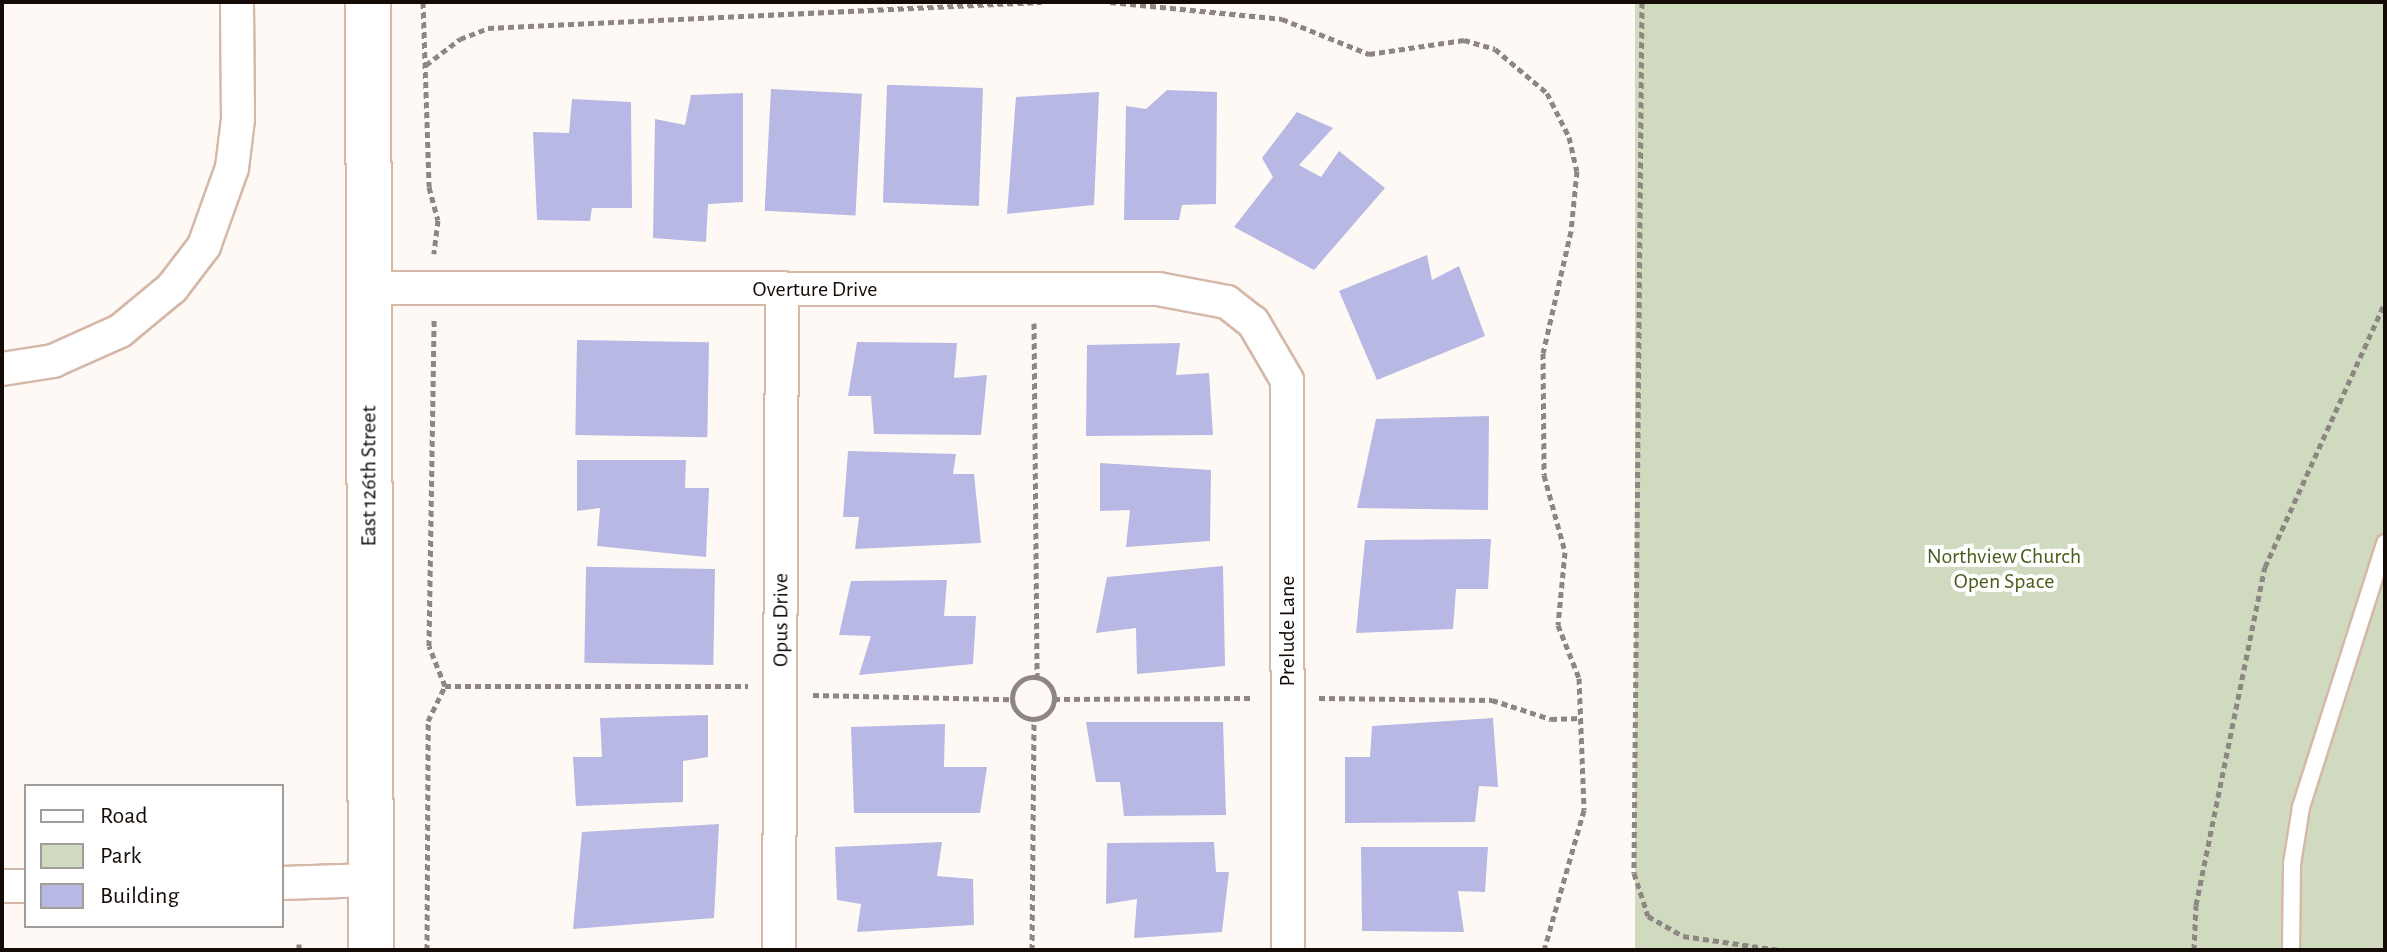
<!DOCTYPE html>
<html>
<head>
<meta charset="utf-8">
<style>
  body { margin:0 }
  #map { position:relative; width:2387px; height:952px; overflow:hidden; background:#fff9f5; font-family:"Alegreya Sans",sans-serif }
  div>[style] { position:absolute }
  [style*='--x'] { left:calc(var(--x)*1px); top:calc(var(--y)*1px); width:calc(var(--w)*1px); rotate:calc(var(--a)*1deg) }
  .green>* { inset:0; background:#d0dabe; transform-origin:0 0 }
  .building>* { inset:0; background:#b7b8e4; transform-origin:0 0 }
  .path>* { height:5px; margin-top:-2.5px; transform-origin:0; background:repeating-linear-gradient(90deg,#8d8682 0 6px,transparent 0 10px) }
  .path>.ring { margin:-2.5px; padding:0; box-sizing:content-box; background:none; border:5px solid #8d8682; border-radius:50% }
  .roads { filter:drop-shadow(2px 0 #d5b8a8) drop-shadow(-2px 0 #d5b8a8) drop-shadow(0 2px #d5b8a8) drop-shadow(0 -2px #d5b8a8) }
  .lane>* { height:16px; margin:-8px; padding:0 8px; transform-origin:8px; border-radius:8px; background:#fff }
  .street>* { height:32px; margin:-16px; padding:0 16px; transform-origin:16px; border-radius:16px; background:#fff }
  .secondary>* { height:44px; margin:-22px; padding:0 22px; transform-origin:22px; border-radius:22px; background:#fff }
  span { translate:-50% -50%; white-space:nowrap; text-align:center; line-height:1.15; -webkit-text-stroke:8px #fff; paint-order:stroke }
  .street-label { font-size:22px; color:#140b06 }
  .park-label { font-size:22px; color:#4a5c1a }
  .frame { position:absolute; inset:0; border:4px solid #140b06; pointer-events:none }
  .legend { position:absolute; left:24px; top:784px; width:260px; height:144px; box-sizing:border-box; background:#fff; border:2px solid #a19d9b; margin:0; padding:10px 14px; list-style:none; font-size:24px; color:#140b06 }
  .legend li { display:flex; align-items:center; gap:16px; height:40px }
  .legend b { width:40px; border:2px solid #a19d9b }
</style>
</head>
<body>
<div id="map">
  <div class="green">
    <div style="left:1635px;top:2px;width:750px;height:948px"></div>
  </div>
  <div class="building">
    <div style="left:983px;top:88px;width:118px;height:96px;rotate:92deg"></div>
    <div style="left:771px;top:89px;width:91px;height:122px;rotate:3deg"></div>
    <div style="clip-path:polygon(1167px 90px,1217px 92px,1216px 204px,1182px 205px,1179px 220px,1124px 220px,1126px 106px,1146px 109px)"></div>
    <div style="clip-path:polygon(1099px 92px,1094px 205px,1007px 214px,1016px 97px)"></div>
    <div style="clip-path:polygon(743px 93px,743px 202px,708px 204px,706px 242px,653px 238px,655px 119px,685px 125px,691px 95px)"></div>
    <div style="clip-path:polygon(572px 99px,631px 102px,632px 208px,592px 208px,590px 221px,537px 220px,533px 132px,569px 133px)"></div>
    <div style="clip-path:polygon(1297px 112px,1333px 128px,1299px 165px,1321px 177px,1339px 151px,1385px 188px,1314px 270px,1234px 227px,1273px 177px,1262px 158px)"></div>
    <div style="clip-path:polygon(1427px 255px,1432px 280px,1459px 266px,1485px 336px,1377px 380px,1339px 291px)"></div>
    <div style="left:577px;top:340px;width:132px;height:95px;rotate:1deg"></div>
    <div style="clip-path:polygon(857px 342px,957px 343px,954px 378px,987px 375px,981px 435px,874px 434px,871px 396px,848px 396px)"></div>
    <div style="clip-path:polygon(1180px 343px,1176px 375px,1209px 373px,1213px 435px,1086px 436px,1087px 345px)"></div>
    <div style="clip-path:polygon(1489px 416px,1488px 510px,1357px 508px,1376px 419px)"></div>
    <div style="clip-path:polygon(848px 451px,956px 454px,953px 474px,974px 474px,981px 543px,855px 549px,859px 517px,843px 517px)"></div>
    <div style="clip-path:polygon(577px 460px,686px 460px,685px 488px,709px 488px,706px 557px,597px 546px,600px 508px,577px 511px)"></div>
    <div style="clip-path:polygon(1100px 463px,1211px 470px,1210px 541px,1126px 547px,1130px 510px,1100px 511px)"></div>
    <div style="clip-path:polygon(1491px 539px,1488px 589px,1456px 589px,1453px 629px,1356px 633px,1365px 540px)"></div>
    <div style="clip-path:polygon(1223px 566px,1225px 666px,1137px 674px,1136px 628px,1096px 633px,1107px 577px)"></div>
    <div style="left:715px;top:569px;width:96px;height:129px;rotate:91deg"></div>
    <div style="clip-path:polygon(947px 580px,944px 616px,976px 616px,973px 664px,859px 675px,871px 636px,839px 635px,851px 581px)"></div>
    <div style="clip-path:polygon(708px 715px,708px 757px,683px 761px,683px 802px,576px 806px,573px 757px,602px 757px,600px 718px)"></div>
    <div style="clip-path:polygon(1493px 718px,1498px 787px,1479px 786px,1475px 822px,1345px 823px,1345px 757px,1370px 757px,1372px 726px)"></div>
    <div style="clip-path:polygon(1086px 722px,1223px 722px,1226px 815px,1124px 816px,1120px 782px,1096px 782px)"></div>
    <div style="clip-path:polygon(945px 724px,944px 767px,987px 767px,980px 813px,854px 813px,851px 727px)"></div>
    <div style="clip-path:polygon(719px 824px,714px 918px,573px 929px,582px 832px)"></div>
    <div style="clip-path:polygon(942px 842px,937px 876px,973px 879px,974px 925px,857px 932px,861px 904px,837px 900px,835px 847px)"></div>
    <div style="clip-path:polygon(1214px 842px,1216px 872px,1229px 872px,1222px 932px,1134px 938px,1137px 899px,1106px 904px,1107px 843px)"></div>
    <div style="clip-path:polygon(1361px 847px,1488px 847px,1485px 892px,1458px 891px,1464px 932px,1362px 931px)"></div>
  </div>
  <div class="path">
    <div style="--x:423;--y:2;--w:185;--a:88.1"></div>
    <div style="--x:429;--y:187;--w:34;--a:75"></div>
    <div style="--x:438;--y:220;--w:34;--a:97"></div>
    <div style="--x:1110;--y:2;--w:173;--a:5.6"></div>
    <div style="--x:1282;--y:19;--w:94;--a:21.9"></div>
    <div style="--x:1369;--y:54;--w:96;--a:-8.4"></div>
    <div style="--x:1464;--y:40;--w:32;--a:16"></div>
    <div style="--x:1495;--y:49;--w:68;--a:40.2"></div>
    <div style="--x:1547;--y:93;--w:49;--a:63.4"></div>
    <div style="--x:1569;--y:137;--w:35;--a:77"></div>
    <div style="--x:1577;--y:171;--w:60;--a:95.7"></div>
    <div style="--x:1571;--y:231;--w:125;--a:102.9"></div>
    <div style="--x:1543;--y:353;--w:122;--a:89.5"></div>
    <div style="--x:1544;--y:475;--w:80;--a:74.7"></div>
    <div style="--x:1565;--y:552;--w:73;--a:95.5"></div>
    <div style="--x:1558;--y:625;--w:57;--a:68.4"></div>
    <div style="--x:1579;--y:678;--w:132;--a:87.8"></div>
    <div style="--x:1584;--y:810;--w:146;--a:105.9"></div>
    <div style="--x:1642;--y:2;--w:871;--a:90.53"></div>
    <div style="--x:1634;--y:873;--w:45;--a:72"></div>
    <div style="--x:1648;--y:916;--w:40;--a:29.7"></div>
    <div style="--x:1683;--y:936;--w:97;--a:8.3"></div>
    <div style="--x:426;--y:65;--w:43;--a:-37.4"></div>
    <div style="--x:460;--y:39;--w:30;--a:-21"></div>
    <div style="--x:488;--y:28;--w:554;--a:-2.69"></div>
    <div style="--x:1034;--y:323;--w:354;--a:89.5"></div>
    <div class="ring" style="left:1012px;top:677px;width:37px;height:37px"></div>
    <div style="--x:445;--y:686;--w:303;--a:0"></div>
    <div style="--x:813;--y:695;--w:199;--a:1.2"></div>
    <div style="--x:1319;--y:698;--w:173;--a:0.7"></div>
    <div style="--x:1492;--y:700;--w:62;--a:17.9"></div>
    <div style="--x:1551;--y:719;--w:30;--a:-2"></div>
    <div style="--x:1054;--y:699;--w:199;--a:-0.3"></div>
    <div style="--x:299;--y:944;--w:6;--a:90"></div>
    <div style="--x:427;--y:950;--w:229;--a:-89.7"></div>
    <div style="--x:428;--y:721;--w:39;--a:-64"></div>
    <div style="--x:445;--y:686;--w:43;--a:-111.8"></div>
    <div style="--x:429;--y:646;--w:326;--a:-89.1"></div>
    <div style="--x:1032;--y:950;--w:231;--a:-89.5"></div>
    <div style="--x:2194;--y:950;--w:45;--a:-87.5"></div>
    <div style="--x:2196;--y:905;--w:345;--a:-78.5"></div>
    <div style="--x:2265;--y:567;--w:291;--a:-65.6"></div>
  </div>
  <div class="roads">
    <div class="lane">
      <div style="--x:2291;--y:950;--w:86;--a:-89.3"></div>
      <div style="--x:2292;--y:864;--w:58;--a:-81"></div>
      <div style="--x:2301;--y:807;--w:277;--a:-72.3"></div>
    </div>
    <div class="street">
      <div style="--x:369;--y:288;--w:789;--a:0.07"></div>
      <div style="--x:1158;--y:289;--w:70;--a:10.7"></div>
      <div style="--x:1227;--y:302;--w:33;--a:38"></div>
      <div style="--x:1253;--y:322;--w:67;--a:59.6"></div>
      <div style="--x:1287;--y:380;--w:570;--a:89.9"></div>
      <div style="--x:2;--y:369;--w:52;--a:-8.9"></div>
      <div style="--x:53;--y:361;--w:73;--a:-24.1"></div>
      <div style="--x:120;--y:331;--w:67;--a:-39.6"></div>
      <div style="--x:172;--y:288;--w:53;--a:-52.7"></div>
      <div style="--x:204;--y:246;--w:83;--a:-70.3"></div>
      <div style="--x:232;--y:168;--w:49;--a:-83"></div>
      <div style="--x:238;--y:119;--w:117;--a:-90.5"></div>
      <div style="--x:282;--y:883;--w:89;--a:-1.9"></div>
      <div style="--x:2;--y:886;--w:24;--a:0"></div>
      <div style="--x:779;--y:950;--w:659;--a:-89.74"></div>
    </div>
    <div class="secondary">
      <div style="--x:368;--y:2;--w:948;--a:89.82"></div>
    </div>
  </div>
  <div class="street-label">
    <span style="left:815px;top:290px">Overture Drive</span>
    <span style="left:369px;top:476px;rotate:-90deg">East 126th Street</span>
    <span style="left:781px;top:620px;rotate:-90deg">Opus Drive</span>
    <span style="left:1288px;top:631px;rotate:-90deg">Prelude Lane</span>
  </div>
  <div class="park-label">
    <span style="left:2004px;top:569px">Northview Church<br>Open Space</span>
  </div>
  <div class="frame"></div>
  <ul class="legend">
  <li><b style="height:10px;background:#fff"></b>Road</li>
  <li><b style="height:22px;background:#d0dabe"></b>Park</li>
  <li><b style="height:22px;background:#b7b8e4"></b>Building</li>
  </ul>
</div>
</body>
</html>
